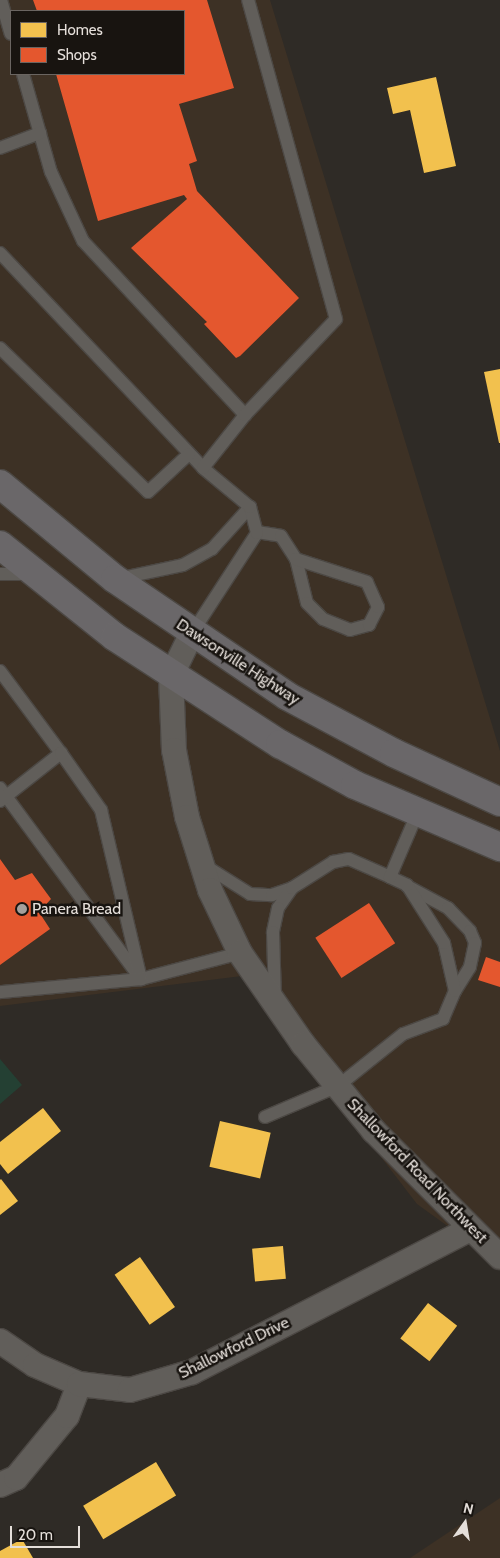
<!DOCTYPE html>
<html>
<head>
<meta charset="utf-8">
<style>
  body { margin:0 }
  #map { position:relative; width:500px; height:1558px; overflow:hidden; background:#2f2b26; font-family:Cabin,sans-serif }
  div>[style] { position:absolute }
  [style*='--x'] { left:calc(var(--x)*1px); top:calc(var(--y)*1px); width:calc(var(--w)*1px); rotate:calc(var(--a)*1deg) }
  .built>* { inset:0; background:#3d3125 }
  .green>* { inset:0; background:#244033 }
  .homes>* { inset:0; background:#f2c14e; transform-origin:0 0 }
  .shops>* { inset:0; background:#e4572e; transform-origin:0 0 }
  .roads { filter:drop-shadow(1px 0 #4c4844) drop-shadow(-1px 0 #4c4844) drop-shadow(0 1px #4c4844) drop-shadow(0 -1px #4c4844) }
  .service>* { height:12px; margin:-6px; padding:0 6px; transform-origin:6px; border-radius:6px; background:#615e5a }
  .minor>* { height:24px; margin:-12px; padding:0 12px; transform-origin:12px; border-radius:12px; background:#615e5a }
  .primary>* { height:28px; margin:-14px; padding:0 14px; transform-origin:14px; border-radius:14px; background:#6a6769 }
  .dots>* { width:14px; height:14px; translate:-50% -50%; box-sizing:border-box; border:2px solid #181410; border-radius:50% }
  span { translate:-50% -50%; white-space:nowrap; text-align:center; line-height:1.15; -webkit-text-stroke:5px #181410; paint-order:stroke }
  .street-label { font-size:16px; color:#e5dfda }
  .poi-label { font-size:16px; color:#e5dfda }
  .left { translate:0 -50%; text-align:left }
  .legend { position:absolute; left:10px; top:10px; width:175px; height:65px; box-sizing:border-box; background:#181410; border:1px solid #6a6561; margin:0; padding:6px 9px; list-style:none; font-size:15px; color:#e5dfda }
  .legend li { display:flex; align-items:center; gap:10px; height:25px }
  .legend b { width:25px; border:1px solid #6a6561 }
  .north { position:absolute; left:440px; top:1498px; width:50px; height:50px; -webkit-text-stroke:4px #181410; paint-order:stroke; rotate:13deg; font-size:14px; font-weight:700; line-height:20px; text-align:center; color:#e5dfda }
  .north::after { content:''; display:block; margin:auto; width:18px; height:22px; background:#e5dfda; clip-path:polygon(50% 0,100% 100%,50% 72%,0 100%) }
  .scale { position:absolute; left:10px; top:1526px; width:70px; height:22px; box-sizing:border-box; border:2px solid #e5dfda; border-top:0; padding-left:6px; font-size:15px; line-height:18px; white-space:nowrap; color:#e5dfda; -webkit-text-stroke:4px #181410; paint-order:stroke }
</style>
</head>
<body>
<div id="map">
  <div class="built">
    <div style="clip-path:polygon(evenodd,0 0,270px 0,500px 751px,500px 1264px,417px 1204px,242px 976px,0 1006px,0 0,11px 11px,184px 11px,184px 74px,11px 74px,11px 11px)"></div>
    <div style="clip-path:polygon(500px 1498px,500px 1558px,410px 1558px)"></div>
  </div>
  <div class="green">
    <div style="clip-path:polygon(0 1059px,22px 1085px,0 1104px)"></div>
  </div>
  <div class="homes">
    <div style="clip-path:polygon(436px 77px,456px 166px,424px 173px,410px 110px,393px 114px,387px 88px)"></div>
    <div style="clip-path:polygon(500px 369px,500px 443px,499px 443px,484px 372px)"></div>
    <div style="clip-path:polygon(43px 1108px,61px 1131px,8px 1174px,0 1164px,0 1142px)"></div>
    <div style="left:220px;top:1121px;width:52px;height:47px;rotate:13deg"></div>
    <div style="clip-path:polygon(1px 1179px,18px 1201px,0 1215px,0 1180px)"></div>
    <div style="left:283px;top:1246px;width:33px;height:31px;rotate:85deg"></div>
    <div style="left:140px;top:1257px;width:61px;height:31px;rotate:55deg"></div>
    <div style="left:428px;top:1303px;width:37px;height:45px;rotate:38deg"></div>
    <div style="left:156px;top:1462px;width:39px;height:85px;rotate:59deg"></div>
    <div style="clip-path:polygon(22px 1539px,33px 1558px,0 1558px,0 1551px)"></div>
  </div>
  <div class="shops">
    <div style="clip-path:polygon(33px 0,207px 0,234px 88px,179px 104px,197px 161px,189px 164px,197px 191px,299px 298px,240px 356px,236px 358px,204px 324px,207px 322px,131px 248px,187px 199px,184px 195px,98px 221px,56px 74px,184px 74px,184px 11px,37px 11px)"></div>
    <div style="clip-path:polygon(0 859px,15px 880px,32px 873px,51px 899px,39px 912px,50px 929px,0 965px)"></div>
    <div style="left:369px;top:903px;width:48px;height:64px;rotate:57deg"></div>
    <div style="clip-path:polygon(486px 957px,500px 962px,500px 987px,478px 980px)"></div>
  </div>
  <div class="roads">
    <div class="service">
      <div style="--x:1;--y:0;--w:35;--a:74"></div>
      <div style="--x:23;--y:74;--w:102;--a:74.1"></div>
      <div style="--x:51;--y:172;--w:76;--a:65.1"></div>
      <div style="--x:83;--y:241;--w:238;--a:47"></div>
      <div style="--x:0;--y:148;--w:43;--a:-20.6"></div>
      <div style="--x:0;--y:253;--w:296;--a:46.6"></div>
      <div style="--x:0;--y:348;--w:206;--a:44.2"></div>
      <div style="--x:148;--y:492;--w:56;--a:-42.8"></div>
      <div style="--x:257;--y:532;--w:24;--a:9"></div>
      <div style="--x:281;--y:536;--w:27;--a:57"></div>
      <div style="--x:296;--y:559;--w:45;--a:76"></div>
      <div style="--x:307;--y:603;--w:23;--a:45"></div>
      <div style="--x:323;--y:619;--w:29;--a:22"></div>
      <div style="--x:350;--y:630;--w:20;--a:-15"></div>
      <div style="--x:369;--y:625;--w:20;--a:-63"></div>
      <div style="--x:378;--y:607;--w:27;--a:-114"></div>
      <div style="--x:367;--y:582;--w:75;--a:-162.1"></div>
      <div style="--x:0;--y:574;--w:30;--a:0"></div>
      <div style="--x:117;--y:579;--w:67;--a:-12"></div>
      <div style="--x:183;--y:565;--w:33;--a:-29"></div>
      <div style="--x:212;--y:549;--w:57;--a:-47.9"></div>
      <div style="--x:192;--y:633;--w:119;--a:-57"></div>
      <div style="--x:257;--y:533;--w:27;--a:-105"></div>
      <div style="--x:250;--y:507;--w:61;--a:-140.3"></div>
      <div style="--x:203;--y:468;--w:68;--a:-51.6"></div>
      <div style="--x:245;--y:415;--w:132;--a:-46.5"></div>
      <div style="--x:336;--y:319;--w:331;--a:-105.4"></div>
      <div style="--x:0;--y:671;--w:102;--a:53.4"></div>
      <div style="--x:0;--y:788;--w:237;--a:53.6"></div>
      <div style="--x:141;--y:979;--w:102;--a:-14.7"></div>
      <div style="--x:0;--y:801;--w:78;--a:-38.2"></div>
      <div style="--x:61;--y:753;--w:70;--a:54.9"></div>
      <div style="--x:101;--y:810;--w:174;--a:76.7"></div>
      <div style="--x:141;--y:979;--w:142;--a:174.7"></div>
      <div style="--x:204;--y:865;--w:54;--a:32.2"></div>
      <div style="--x:250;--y:894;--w:22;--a:3"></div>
      <div style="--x:272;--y:895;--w:21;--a:-19"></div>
      <div style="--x:292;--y:888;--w:24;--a:125"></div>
      <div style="--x:278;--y:908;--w:25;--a:102"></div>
      <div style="--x:273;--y:932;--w:67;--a:88.3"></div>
      <div style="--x:407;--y:886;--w:47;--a:28.2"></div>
      <div style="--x:448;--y:908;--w:32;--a:46"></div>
      <div style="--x:470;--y:931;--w:13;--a:67"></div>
      <div style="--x:475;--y:943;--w:25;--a:102"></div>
      <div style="--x:470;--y:967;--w:28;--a:122"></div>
      <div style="--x:292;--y:888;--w:49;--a:-32.4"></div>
      <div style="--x:333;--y:862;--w:16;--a:-11"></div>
      <div style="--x:349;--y:859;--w:45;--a:23.7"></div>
      <div style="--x:265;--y:1117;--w:79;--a:-23"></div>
      <div style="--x:338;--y:1086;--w:83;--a:-38.7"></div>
      <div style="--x:403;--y:1034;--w:43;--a:-20.6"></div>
      <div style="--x:443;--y:1019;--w:30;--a:-67"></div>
      <div style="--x:455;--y:991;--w:49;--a:-102.9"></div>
      <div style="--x:444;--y:943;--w:69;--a:-122.5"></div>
      <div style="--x:407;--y:885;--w:19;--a:-155"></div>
      <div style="--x:390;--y:877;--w:69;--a:-66.8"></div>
    </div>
    <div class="minor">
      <div style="--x:192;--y:633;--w:48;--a:116"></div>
      <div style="--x:171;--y:676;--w:74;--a:87.7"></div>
      <div style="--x:174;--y:750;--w:68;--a:79"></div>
      <div style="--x:187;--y:817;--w:77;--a:72.5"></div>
      <div style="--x:210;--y:890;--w:70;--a:64.5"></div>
      <div style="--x:240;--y:953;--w:111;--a:55.3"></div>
      <div style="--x:303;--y:1044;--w:112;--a:50.8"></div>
      <div style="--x:374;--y:1131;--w:178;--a:45"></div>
      <div style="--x:0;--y:1341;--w:42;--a:34.4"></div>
      <div style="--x:35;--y:1365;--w:48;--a:23.4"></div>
      <div style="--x:0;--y:1485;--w:17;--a:-24"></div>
      <div style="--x:16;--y:1478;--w:80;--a:-50.6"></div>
      <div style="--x:67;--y:1416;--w:34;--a:-69"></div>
      <div style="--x:79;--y:1384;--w:51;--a:6.7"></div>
      <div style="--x:130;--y:1390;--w:65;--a:-16.2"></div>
      <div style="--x:192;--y:1372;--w:313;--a:-27.2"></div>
    </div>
    <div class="primary">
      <div style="--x:0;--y:484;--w:149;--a:39.6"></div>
      <div style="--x:115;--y:579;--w:208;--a:34.2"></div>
      <div style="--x:287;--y:696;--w:121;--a:28"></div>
      <div style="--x:394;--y:753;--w:117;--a:24.8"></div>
      <div style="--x:0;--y:545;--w:147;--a:38.7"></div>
      <div style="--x:115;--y:637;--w:197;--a:33"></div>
      <div style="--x:280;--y:744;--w:85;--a:28.7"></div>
      <div style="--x:355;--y:785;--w:158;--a:23.2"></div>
    </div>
  </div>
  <div class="dots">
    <div style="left:22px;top:909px;background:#a5a09b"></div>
  </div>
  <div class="street-label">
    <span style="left:238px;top:662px;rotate:33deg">Dawsonville Highway</span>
    <span style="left:417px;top:1171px;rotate:46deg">Shallowford Road Northwest</span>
    <span style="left:234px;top:1348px;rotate:-26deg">Shallowford Drive</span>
  </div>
  <div class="poi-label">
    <span class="left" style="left:32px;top:909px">Panera Bread</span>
  </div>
  <ul class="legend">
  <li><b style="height:14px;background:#f2c14e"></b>Homes</li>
  <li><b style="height:14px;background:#e4572e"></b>Shops</li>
  </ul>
  <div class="north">N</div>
  <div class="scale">20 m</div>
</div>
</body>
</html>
